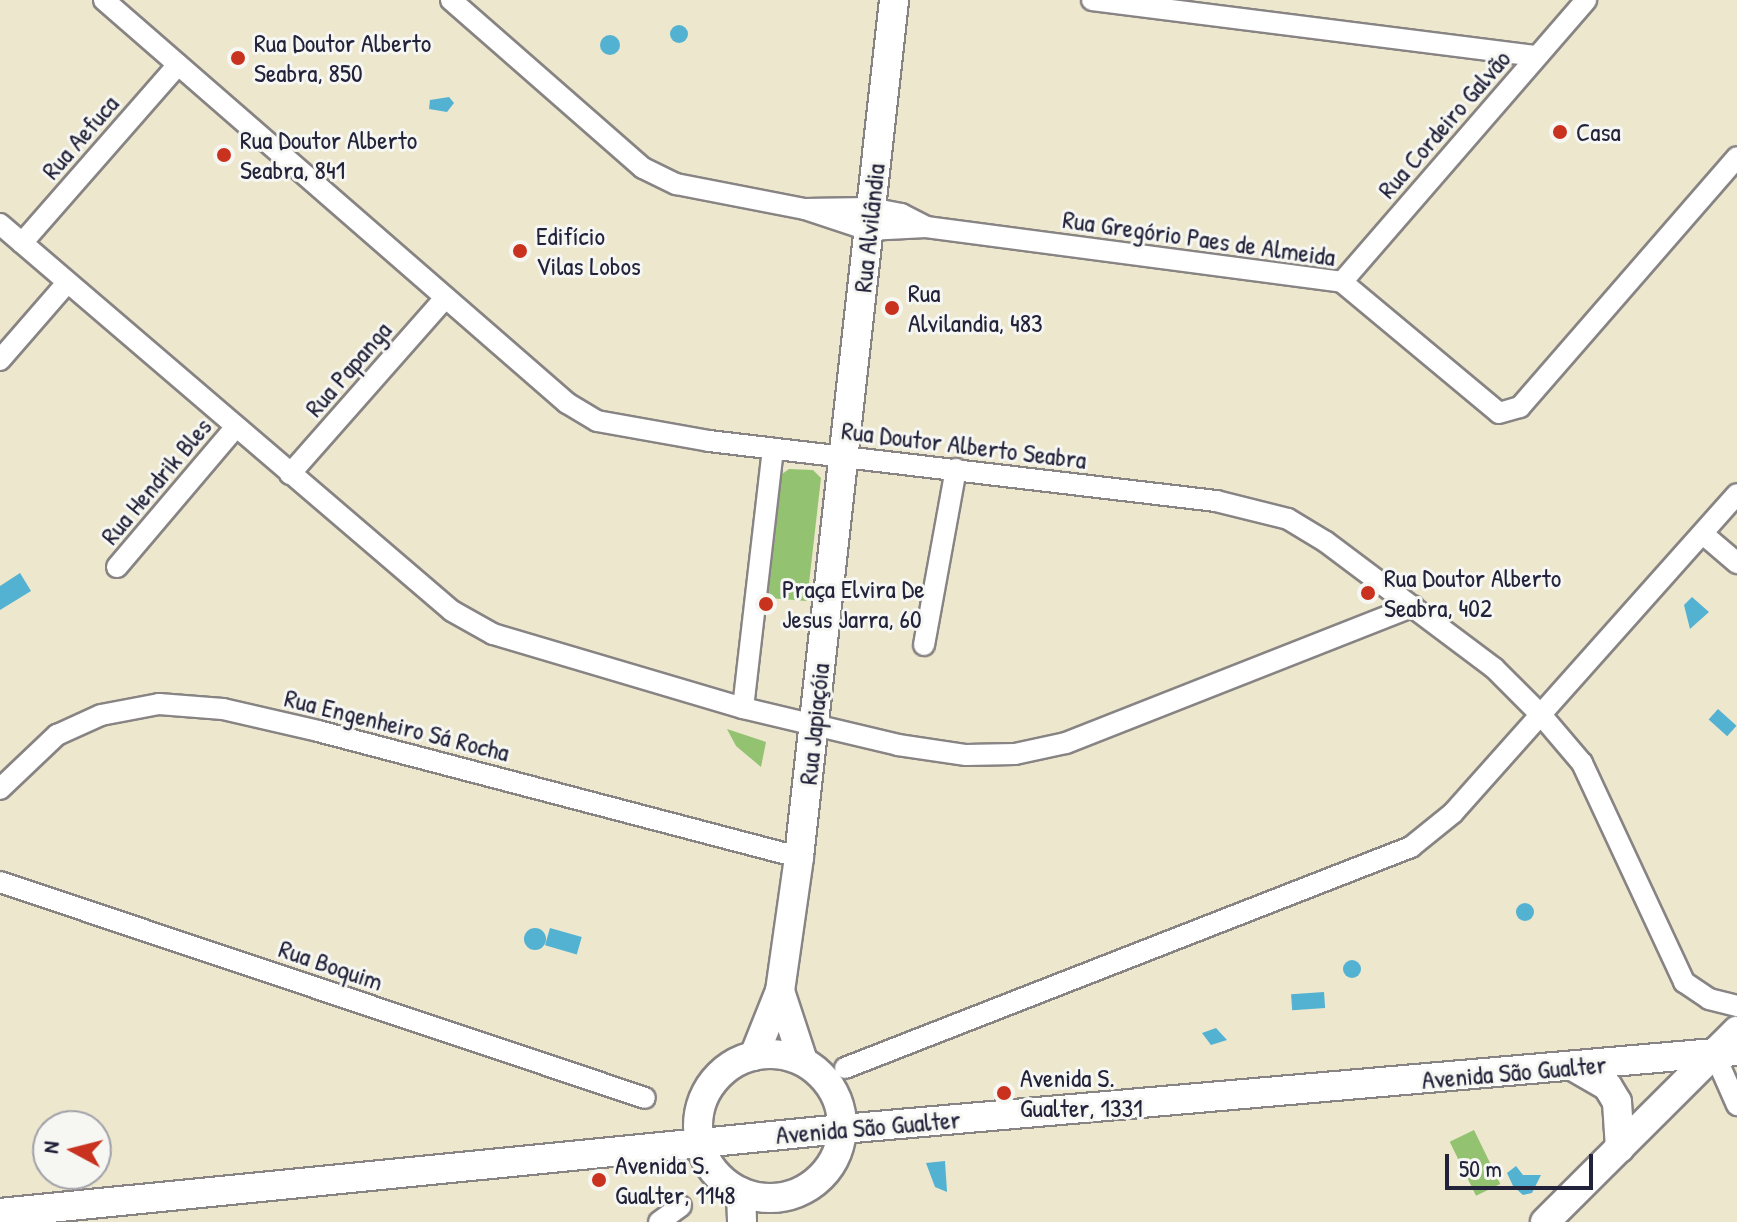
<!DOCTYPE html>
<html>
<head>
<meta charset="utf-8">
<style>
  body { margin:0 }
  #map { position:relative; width:1737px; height:1222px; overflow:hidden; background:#ede7ce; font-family:"Patrick Hand",sans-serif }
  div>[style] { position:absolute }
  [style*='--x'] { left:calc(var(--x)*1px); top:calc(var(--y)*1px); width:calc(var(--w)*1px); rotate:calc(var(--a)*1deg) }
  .green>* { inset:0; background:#93c271; transform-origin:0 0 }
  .water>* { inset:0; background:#53b2d1; transform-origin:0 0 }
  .round { border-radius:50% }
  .roads { filter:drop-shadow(2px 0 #888484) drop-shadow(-2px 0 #888484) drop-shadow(0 2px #888484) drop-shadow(0 -2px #888484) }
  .street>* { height:20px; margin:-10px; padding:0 10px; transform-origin:10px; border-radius:10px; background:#fff }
  .secondary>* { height:28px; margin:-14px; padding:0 14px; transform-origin:14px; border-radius:14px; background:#fff }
  .secondary>.ring { margin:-14px; padding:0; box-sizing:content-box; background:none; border:28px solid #fff; border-radius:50% }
  .dots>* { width:22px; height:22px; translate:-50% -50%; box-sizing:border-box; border:4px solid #f6f6f2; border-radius:50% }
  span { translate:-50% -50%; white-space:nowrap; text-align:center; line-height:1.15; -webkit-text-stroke:6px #f6f6f2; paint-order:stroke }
  .poi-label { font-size:26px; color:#22223b }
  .left { translate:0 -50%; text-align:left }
  .street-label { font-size:26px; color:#22223b }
  .north { position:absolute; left:32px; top:1110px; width:80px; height:80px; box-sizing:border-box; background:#f6f6f2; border:2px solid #a1a1a9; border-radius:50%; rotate:277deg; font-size:22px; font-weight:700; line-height:32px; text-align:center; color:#22223b }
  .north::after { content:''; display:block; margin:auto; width:28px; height:36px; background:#c8321e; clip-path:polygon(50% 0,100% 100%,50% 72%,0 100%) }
  .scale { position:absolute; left:1445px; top:1154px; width:148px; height:36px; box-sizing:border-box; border:4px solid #22223b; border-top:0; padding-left:10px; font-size:24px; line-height:28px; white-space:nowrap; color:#22223b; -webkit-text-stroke:6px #f6f6f2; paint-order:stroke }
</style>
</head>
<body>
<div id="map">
  <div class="green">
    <div style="clip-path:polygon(789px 469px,813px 470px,821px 478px,807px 601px,768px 598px,782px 474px)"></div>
    <div style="clip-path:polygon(727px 729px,766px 742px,761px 767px,736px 746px)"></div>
    <div style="left:1474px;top:1130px;width:60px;height:27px;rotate:64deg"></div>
  </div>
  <div class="water">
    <div class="round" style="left:670px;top:25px;width:18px;height:18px"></div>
    <div class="round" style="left:600px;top:35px;width:20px;height:20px"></div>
    <div style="clip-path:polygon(449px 97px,454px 103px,447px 112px,429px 109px,430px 100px)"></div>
    <div style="clip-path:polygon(20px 573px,31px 591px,0 610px,0 586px)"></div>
    <div style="clip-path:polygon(1692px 597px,1709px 612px,1690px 629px,1684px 605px)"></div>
    <div style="left:1718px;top:709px;width:25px;height:14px;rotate:42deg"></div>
    <div class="round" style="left:1516px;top:903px;width:18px;height:18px"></div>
    <div style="left:550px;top:928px;width:33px;height:18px;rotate:16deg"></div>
    <div class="round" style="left:524px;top:928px;width:22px;height:22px"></div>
    <div class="round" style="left:1343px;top:960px;width:18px;height:18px"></div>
    <div style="left:1324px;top:992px;width:16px;height:33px;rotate:86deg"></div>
    <div style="clip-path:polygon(1216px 1028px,1227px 1040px,1211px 1045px,1202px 1033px)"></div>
    <div style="clip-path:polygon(945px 1161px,947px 1192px,935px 1187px,926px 1163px)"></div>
    <div style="clip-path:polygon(1516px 1166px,1523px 1175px,1541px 1175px,1532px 1193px,1523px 1195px,1513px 1186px,1507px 1173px)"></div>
  </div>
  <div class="roads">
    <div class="street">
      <div style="--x:104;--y:0;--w:614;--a:41.04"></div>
      <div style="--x:567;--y:403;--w:35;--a:31"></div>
      <div style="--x:597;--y:421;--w:114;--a:10.1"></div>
      <div style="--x:709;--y:441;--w:511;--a:6.75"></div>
      <div style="--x:1216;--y:501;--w:74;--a:14"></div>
      <div style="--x:1288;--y:519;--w:44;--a:31.2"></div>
      <div style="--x:1326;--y:542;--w:210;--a:36.9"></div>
      <div style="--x:1494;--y:668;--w:68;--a:45"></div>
      <div style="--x:1542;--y:716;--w:62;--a:49.6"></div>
      <div style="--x:1582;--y:763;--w:242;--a:65"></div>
      <div style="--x:1684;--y:982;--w:30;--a:34"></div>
      <div style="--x:1709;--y:999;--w:29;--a:14"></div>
      <div style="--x:451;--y:0;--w:255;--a:41.2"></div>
      <div style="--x:643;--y:168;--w:37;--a:26"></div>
      <div style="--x:676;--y:184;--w:131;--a:11"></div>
      <div style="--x:805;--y:209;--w:66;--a:18.4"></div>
      <div style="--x:868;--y:230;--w:58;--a:-3"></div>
      <div style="--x:926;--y:227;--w:420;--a:7.5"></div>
      <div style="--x:1342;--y:282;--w:204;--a:39.8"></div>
      <div style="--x:1499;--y:413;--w:22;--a:-16"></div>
      <div style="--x:1520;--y:407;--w:331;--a:-49"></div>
      <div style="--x:1092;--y:0;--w:448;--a:7.2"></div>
      <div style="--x:805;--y:209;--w:65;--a:-0.9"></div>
      <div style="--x:870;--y:208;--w:32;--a:11"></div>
      <div style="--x:901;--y:214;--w:28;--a:27"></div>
      <div style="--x:0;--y:224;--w:595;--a:40.57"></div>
      <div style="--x:452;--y:611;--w:47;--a:29.3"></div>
      <div style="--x:493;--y:634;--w:261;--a:16.5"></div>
      <div style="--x:743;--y:708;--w:159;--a:13.4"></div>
      <div style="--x:898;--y:745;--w:69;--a:8.4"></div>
      <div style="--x:966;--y:755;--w:49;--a:-1.2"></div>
      <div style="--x:1015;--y:754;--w:52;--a:-12.2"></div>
      <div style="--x:1066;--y:743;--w:373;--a:-21.5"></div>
      <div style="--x:22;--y:243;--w:237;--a:-48.8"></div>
      <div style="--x:1342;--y:282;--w:373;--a:-49.1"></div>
      <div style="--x:0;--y:360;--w:102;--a:-49"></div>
      <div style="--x:290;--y:474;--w:235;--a:-48.6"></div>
      <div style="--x:1703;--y:534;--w:45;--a:40.5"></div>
      <div style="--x:117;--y:567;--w:182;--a:-49.7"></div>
      <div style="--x:924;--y:645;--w:179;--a:-79.7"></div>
      <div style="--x:743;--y:708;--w:261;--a:-83.4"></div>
      <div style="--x:0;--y:789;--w:79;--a:-43.5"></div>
      <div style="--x:57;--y:735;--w:48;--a:-24.4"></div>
      <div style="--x:101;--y:715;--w:59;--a:-10.7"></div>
      <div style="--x:159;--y:704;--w:64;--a:4.5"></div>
      <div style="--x:223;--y:709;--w:98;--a:13"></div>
      <div style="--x:318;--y:731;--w:497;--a:14.7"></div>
      <div style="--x:0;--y:882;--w:680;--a:18.51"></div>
      <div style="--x:1714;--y:1053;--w:57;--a:66.1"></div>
      <div style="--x:845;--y:1068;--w:608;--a:-21.33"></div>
      <div style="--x:1411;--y:847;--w:54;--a:-39"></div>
      <div style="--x:1453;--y:813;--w:427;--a:-48.3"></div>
      <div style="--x:659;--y:1222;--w:27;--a:-36"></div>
    </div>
    <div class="secondary">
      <div style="--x:780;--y:991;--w:74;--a:71.8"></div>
      <div class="ring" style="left:698px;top:1054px;width:116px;height:116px"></div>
      <div style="--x:754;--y:1056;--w:70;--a:-68.2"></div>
      <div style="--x:780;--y:991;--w:135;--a:-81.9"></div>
      <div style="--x:799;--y:857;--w:862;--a:-83.67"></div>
      <div style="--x:1574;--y:1067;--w:39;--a:30"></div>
      <div style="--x:1608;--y:1087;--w:17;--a:59"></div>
      <div style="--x:1617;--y:1102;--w:46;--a:86.3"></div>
      <div style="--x:741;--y:1192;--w:30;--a:88"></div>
      <div style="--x:0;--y:1213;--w:846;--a:-5.7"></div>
      <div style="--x:842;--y:1129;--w:898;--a:-4.98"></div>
      <div style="--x:1545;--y:1222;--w:271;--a:-44.9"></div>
    </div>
  </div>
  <div class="dots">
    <div style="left:238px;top:58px;background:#c8321e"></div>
    <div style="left:1560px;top:132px;background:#c8321e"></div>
    <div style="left:224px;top:155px;background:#c8321e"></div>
    <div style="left:520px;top:251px;background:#c8321e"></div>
    <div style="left:892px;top:308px;background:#c8321e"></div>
    <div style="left:1368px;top:593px;background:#c8321e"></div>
    <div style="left:766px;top:604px;background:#c8321e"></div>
    <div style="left:1004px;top:1093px;background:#c8321e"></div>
    <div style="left:599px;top:1180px;background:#c8321e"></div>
  </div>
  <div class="poi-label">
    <span class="left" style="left:254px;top:58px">Rua Doutor Alberto<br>Seabra, 850</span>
    <span class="left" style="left:1576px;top:132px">Casa</span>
    <span class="left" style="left:240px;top:155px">Rua Doutor Alberto<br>Seabra, 841</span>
    <span class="left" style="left:536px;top:251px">Edifício<br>Vilas Lobos</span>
    <span class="left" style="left:908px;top:308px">Rua<br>Alvilandia, 483</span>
    <span class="left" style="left:1384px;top:593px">Rua Doutor Alberto<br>Seabra, 402</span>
    <span class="left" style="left:782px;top:604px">Praça Elvira De<br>Jesus Jarra, 60</span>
    <span class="left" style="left:1020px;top:1093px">Avenida S.<br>Gualter, 1331</span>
    <span class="left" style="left:615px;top:1180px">Avenida S.<br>Gualter, 1148</span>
  </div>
  <div class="street-label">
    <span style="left:1444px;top:124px;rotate:-49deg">Rua Cordeiro Galvão</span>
    <span style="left:80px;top:137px;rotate:-49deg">Rua Aefuca</span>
    <span style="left:869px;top:228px;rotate:-84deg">Rua Alvilândia</span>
    <span style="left:1199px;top:238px;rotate:8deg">Rua Gregório Paes de Almeida</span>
    <span style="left:348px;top:369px;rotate:-49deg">Rua Papanga</span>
    <span style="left:964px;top:445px;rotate:7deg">Rua Doutor Alberto Seabra</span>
    <span style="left:156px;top:481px;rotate:-50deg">Rua Hendrik Bles</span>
    <span style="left:814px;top:724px;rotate:-84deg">Rua Japiaçóia</span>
    <span style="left:397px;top:725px;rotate:14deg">Rua Engenheiro Sá Rocha</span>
    <span style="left:331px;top:965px;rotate:19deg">Rua Boquim</span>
    <span style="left:1514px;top:1072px;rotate:-5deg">Avenida São Gualter</span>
    <span style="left:868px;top:1127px;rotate:-5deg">Avenida São Gualter</span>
  </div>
  <div class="north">N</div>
  <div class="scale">50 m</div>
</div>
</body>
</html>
